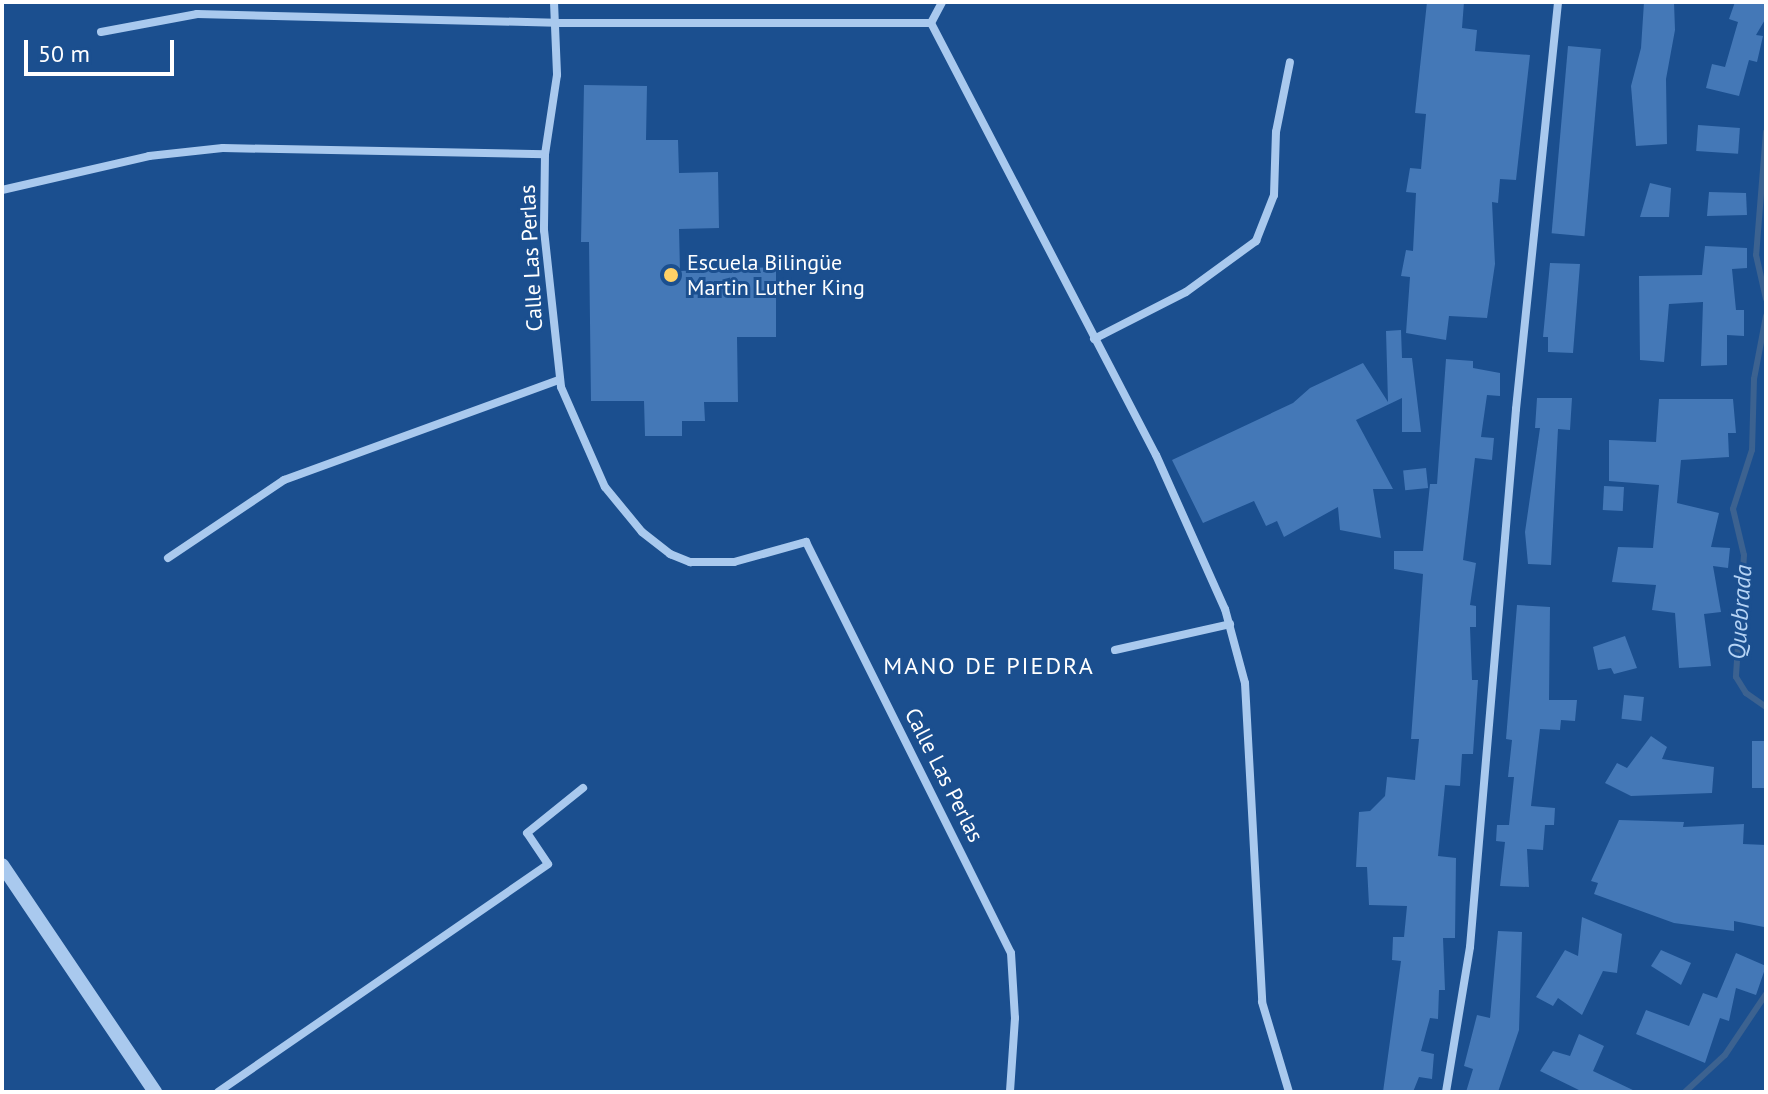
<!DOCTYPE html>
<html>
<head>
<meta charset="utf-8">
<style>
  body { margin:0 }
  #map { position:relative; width:1768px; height:1094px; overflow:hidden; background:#1b4f8f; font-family:"PT Sans",sans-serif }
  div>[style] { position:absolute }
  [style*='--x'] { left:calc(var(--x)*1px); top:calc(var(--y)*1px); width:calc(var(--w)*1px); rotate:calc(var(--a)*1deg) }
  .stream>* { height:6px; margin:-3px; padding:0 3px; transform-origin:3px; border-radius:3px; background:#3c6290 }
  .building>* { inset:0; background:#4478b7; transform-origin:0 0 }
  .minor>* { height:8px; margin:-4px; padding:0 4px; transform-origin:4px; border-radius:4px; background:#a9c9ee }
  .tertiary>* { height:14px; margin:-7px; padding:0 7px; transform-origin:7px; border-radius:7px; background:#a9c9ee }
  .dots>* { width:22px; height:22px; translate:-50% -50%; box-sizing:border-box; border:4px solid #1b4f8f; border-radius:50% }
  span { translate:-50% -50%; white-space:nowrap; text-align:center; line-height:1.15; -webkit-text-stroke:6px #1b4f8f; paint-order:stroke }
  .street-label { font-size:22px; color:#fff }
  .poi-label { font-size:22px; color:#fff }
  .left { translate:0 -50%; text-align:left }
  .water-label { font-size:24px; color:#b5d3f5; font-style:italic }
  .neighbourhood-label { font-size:24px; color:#fff; letter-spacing:2px }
  .frame { position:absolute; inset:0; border:4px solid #fff; pointer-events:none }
  .scale { position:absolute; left:24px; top:40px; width:150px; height:36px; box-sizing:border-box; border:4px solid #fff; border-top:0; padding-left:10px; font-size:24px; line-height:28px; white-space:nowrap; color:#fff; -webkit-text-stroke:6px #1b4f8f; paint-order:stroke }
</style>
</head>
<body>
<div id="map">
  <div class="stream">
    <div style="--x:1766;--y:132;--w:123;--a:94.6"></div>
    <div style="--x:1756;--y:255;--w:45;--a:77.2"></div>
    <div style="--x:1766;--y:316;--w:64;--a:100.8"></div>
    <div style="--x:1754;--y:379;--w:71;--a:91.6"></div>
    <div style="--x:1752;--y:450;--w:62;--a:107.9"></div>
    <div style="--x:1733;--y:509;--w:47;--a:76.6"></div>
    <div style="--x:1744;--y:555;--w:122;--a:93.8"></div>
    <div style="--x:1736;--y:677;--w:19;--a:58"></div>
    <div style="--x:1746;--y:693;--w:24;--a:35"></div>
    <div style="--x:1685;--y:1092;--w:54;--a:-42.8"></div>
    <div style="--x:1725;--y:1055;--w:73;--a:-56.1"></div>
  </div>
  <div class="building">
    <div style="clip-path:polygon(1427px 2px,1464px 2px,1462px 28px,1477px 30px,1475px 51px,1530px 55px,1516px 180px,1500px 179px,1498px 203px,1492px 202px,1495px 264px,1487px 318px,1449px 316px,1446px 340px,1406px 333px,1410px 277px,1401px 276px,1406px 250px,1413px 251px,1416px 193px,1406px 192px,1410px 168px,1421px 169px,1426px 114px,1415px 113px)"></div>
    <div style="clip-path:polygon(1644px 2px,1674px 2px,1675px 30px,1666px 79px,1667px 144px,1636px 146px,1631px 86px,1641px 48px)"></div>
    <div style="clip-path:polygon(1735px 2px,1766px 2px,1766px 18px,1756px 35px,1763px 36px,1757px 62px,1749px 60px,1739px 96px,1706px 88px,1712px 64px,1725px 67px,1738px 22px,1729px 19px)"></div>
    <div style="left:1568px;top:46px;width:33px;height:188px;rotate:5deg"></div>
    <div style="clip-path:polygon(584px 85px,647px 86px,646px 140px,678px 140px,679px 173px,718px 172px,719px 228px,679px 229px,680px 271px,776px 267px,776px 337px,737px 337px,738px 402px,704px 402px,705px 421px,682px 421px,682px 436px,645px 436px,644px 401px,591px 401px,589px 242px,581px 242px)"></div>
    <div style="left:1698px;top:125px;width:42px;height:26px;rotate:4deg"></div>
    <div style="clip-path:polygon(1650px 183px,1671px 188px,1669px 217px,1640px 217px)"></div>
    <div style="clip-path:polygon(1709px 192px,1746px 193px,1747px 215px,1707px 216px)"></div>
    <div style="clip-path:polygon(1705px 246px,1747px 248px,1747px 268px,1732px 269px,1736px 310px,1744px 310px,1744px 336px,1727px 335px,1727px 365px,1701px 366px,1703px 302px,1669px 304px,1664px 362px,1640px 360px,1639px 276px,1702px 275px)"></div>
    <div style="clip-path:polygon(1550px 263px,1580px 264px,1573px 353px,1548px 352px,1548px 337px,1543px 337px)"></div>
    <div style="clip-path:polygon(1401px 330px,1402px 358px,1412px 358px,1421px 432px,1402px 432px,1402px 398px,1356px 420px,1393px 489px,1373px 489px,1381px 538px,1340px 530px,1338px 507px,1284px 537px,1277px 521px,1266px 526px,1254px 501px,1203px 523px,1172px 460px,1293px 403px,1310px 388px,1363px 363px,1388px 402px,1386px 331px)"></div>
    <div style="clip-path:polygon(1446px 359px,1473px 361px,1473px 368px,1500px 373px,1500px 396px,1487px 395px,1481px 437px,1494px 438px,1492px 460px,1475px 458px,1463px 560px,1476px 563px,1470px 605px,1476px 606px,1476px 627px,1470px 627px,1472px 680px,1478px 680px,1473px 754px,1462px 754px,1460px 786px,1445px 785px,1438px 856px,1456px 858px,1455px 938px,1443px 938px,1445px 990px,1439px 990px,1438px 1019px,1430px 1018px,1421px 1051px,1434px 1054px,1432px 1079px,1419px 1077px,1413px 1092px,1383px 1092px,1401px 961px,1392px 960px,1393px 937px,1404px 937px,1407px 906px,1369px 905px,1367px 867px,1356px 867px,1359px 812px,1370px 811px,1385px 796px,1387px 777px,1415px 780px,1419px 739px,1411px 739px,1423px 574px,1394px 569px,1394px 551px,1423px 551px,1430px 484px,1437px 484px)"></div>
    <div style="clip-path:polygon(1537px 398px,1572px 398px,1570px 430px,1558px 429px,1551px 565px,1528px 564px,1525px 532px,1540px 428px,1535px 428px)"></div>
    <div style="clip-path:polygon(1659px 399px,1733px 399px,1736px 433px,1728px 433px,1729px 457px,1681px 460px,1677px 503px,1719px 513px,1711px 547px,1730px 548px,1728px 568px,1713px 566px,1721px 612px,1704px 614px,1711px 666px,1679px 668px,1675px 613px,1652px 610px,1656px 585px,1612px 582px,1618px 547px,1653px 548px,1659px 485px,1609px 481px,1609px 440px,1656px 442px)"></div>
    <div style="left:1426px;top:468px;width:20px;height:23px;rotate:84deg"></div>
    <div style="left:1604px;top:486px;width:20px;height:24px;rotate:3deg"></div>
    <div style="clip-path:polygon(1517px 605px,1550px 607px,1549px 700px,1577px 700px,1575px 721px,1561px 720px,1560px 730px,1540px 729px,1531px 806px,1555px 808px,1554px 825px,1545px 825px,1543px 850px,1527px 849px,1529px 887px,1500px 886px,1505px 842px,1496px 841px,1497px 825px,1509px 825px,1514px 777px,1508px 777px,1512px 740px,1506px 739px)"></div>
    <div style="clip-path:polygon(1625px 636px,1637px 668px,1614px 674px,1611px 668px,1598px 670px,1593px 647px)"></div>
    <div style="left:1624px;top:695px;width:20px;height:24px;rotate:6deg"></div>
    <div style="clip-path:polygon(1651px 736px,1667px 747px,1662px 759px,1714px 767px,1712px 793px,1631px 796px,1605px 783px,1617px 763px,1627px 768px)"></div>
    <div style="left:1752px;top:741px;width:14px;height:47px"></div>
    <div style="clip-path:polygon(1619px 820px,1684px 822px,1683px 827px,1744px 824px,1743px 844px,1766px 845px,1764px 927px,1734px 921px,1734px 931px,1674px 923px,1594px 894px,1598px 883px,1591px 881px)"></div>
    <div style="clip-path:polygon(1582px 917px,1622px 934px,1617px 973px,1603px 971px,1582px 1015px,1558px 998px,1553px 1006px,1536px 997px,1565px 950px,1578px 956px)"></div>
    <div style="clip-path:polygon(1498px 931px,1522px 932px,1519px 1030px,1498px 1092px,1466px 1092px,1473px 1069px,1464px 1066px,1477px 1015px,1490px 1018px)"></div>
    <div style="clip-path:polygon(1661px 950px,1691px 963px,1681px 985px,1651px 966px)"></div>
    <div style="clip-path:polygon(1736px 953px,1766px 966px,1756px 995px,1736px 988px,1729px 1021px,1720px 1018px,1705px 1063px,1636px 1034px,1646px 1010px,1689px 1026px,1703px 993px,1717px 998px)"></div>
    <div style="clip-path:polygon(1579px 1034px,1604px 1046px,1593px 1071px,1637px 1092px,1583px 1092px,1540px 1071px,1553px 1051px,1570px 1056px)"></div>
  </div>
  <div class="minor">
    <div style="--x:554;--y:2;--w:73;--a:87.6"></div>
    <div style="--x:557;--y:75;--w:80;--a:98.6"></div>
    <div style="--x:545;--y:154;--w:76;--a:90.8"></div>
    <div style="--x:544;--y:230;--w:158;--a:83.8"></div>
    <div style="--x:561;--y:387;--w:109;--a:66.3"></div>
    <div style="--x:605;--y:487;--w:58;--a:50.6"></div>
    <div style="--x:642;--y:532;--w:36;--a:38"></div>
    <div style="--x:670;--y:554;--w:22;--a:22"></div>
    <div style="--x:690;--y:562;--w:44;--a:0"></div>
    <div style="--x:734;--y:562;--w:75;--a:-15.5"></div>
    <div style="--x:806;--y:542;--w:459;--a:63.5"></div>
    <div style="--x:1011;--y:953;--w:65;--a:86.5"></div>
    <div style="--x:1015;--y:1018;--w:74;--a:93.9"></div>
    <div style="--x:931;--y:23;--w:487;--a:62.5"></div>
    <div style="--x:1156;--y:455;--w:169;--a:65.9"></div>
    <div style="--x:1225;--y:609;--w:77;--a:74.9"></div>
    <div style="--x:1245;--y:683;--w:319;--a:86.9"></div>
    <div style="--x:1262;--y:1002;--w:94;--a:73.3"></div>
    <div style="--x:931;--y:23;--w:24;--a:-62"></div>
    <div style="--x:101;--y:32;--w:98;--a:-10.6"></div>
    <div style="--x:197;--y:14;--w:358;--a:1.4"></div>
    <div style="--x:555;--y:23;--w:376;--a:0"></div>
    <div style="--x:2;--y:190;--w:151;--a:-13"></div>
    <div style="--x:149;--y:156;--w:74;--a:-6.2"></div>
    <div style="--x:223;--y:148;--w:322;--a:1.1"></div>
    <div style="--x:1094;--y:339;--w:103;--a:-27.1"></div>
    <div style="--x:1186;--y:292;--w:87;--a:-36.1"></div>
    <div style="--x:1256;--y:241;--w:49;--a:-68.6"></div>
    <div style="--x:1274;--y:195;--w:63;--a:-88.2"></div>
    <div style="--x:1276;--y:132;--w:71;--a:-78.7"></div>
    <div style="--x:168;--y:558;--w:140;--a:-33.9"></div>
    <div style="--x:284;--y:480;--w:293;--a:-20"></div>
    <div style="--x:1115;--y:650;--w:118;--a:-12.7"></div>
    <div style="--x:218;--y:1092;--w:401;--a:-34.6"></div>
    <div style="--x:548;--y:864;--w:37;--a:-124"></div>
    <div style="--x:527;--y:833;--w:72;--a:-38.8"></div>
    <div style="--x:1446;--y:1092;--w:147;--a:-80.6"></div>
    <div style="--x:1470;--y:947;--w:540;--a:-85.11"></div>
    <div style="--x:1516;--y:409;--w:409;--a:-84.1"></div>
  </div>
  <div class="tertiary">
    <div style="--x:2;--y:865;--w:274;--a:56"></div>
  </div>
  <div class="dots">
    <div style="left:671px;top:275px;background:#ffd166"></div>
  </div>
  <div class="street-label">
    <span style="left:531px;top:258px;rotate:-93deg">Calle Las Perlas</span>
    <span style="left:944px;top:775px;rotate:63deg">Calle Las Perlas</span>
  </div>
  <div class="poi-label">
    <span class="left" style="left:687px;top:275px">Escuela Bilingüe<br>Martin Luther King</span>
  </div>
  <div class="water-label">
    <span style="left:1740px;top:612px;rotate:-86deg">Quebrada</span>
  </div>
  <div class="neighbourhood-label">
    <span style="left:989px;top:666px">MANO DE PIEDRA</span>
  </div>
  <div class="frame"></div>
  <div class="scale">50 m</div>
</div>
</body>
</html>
